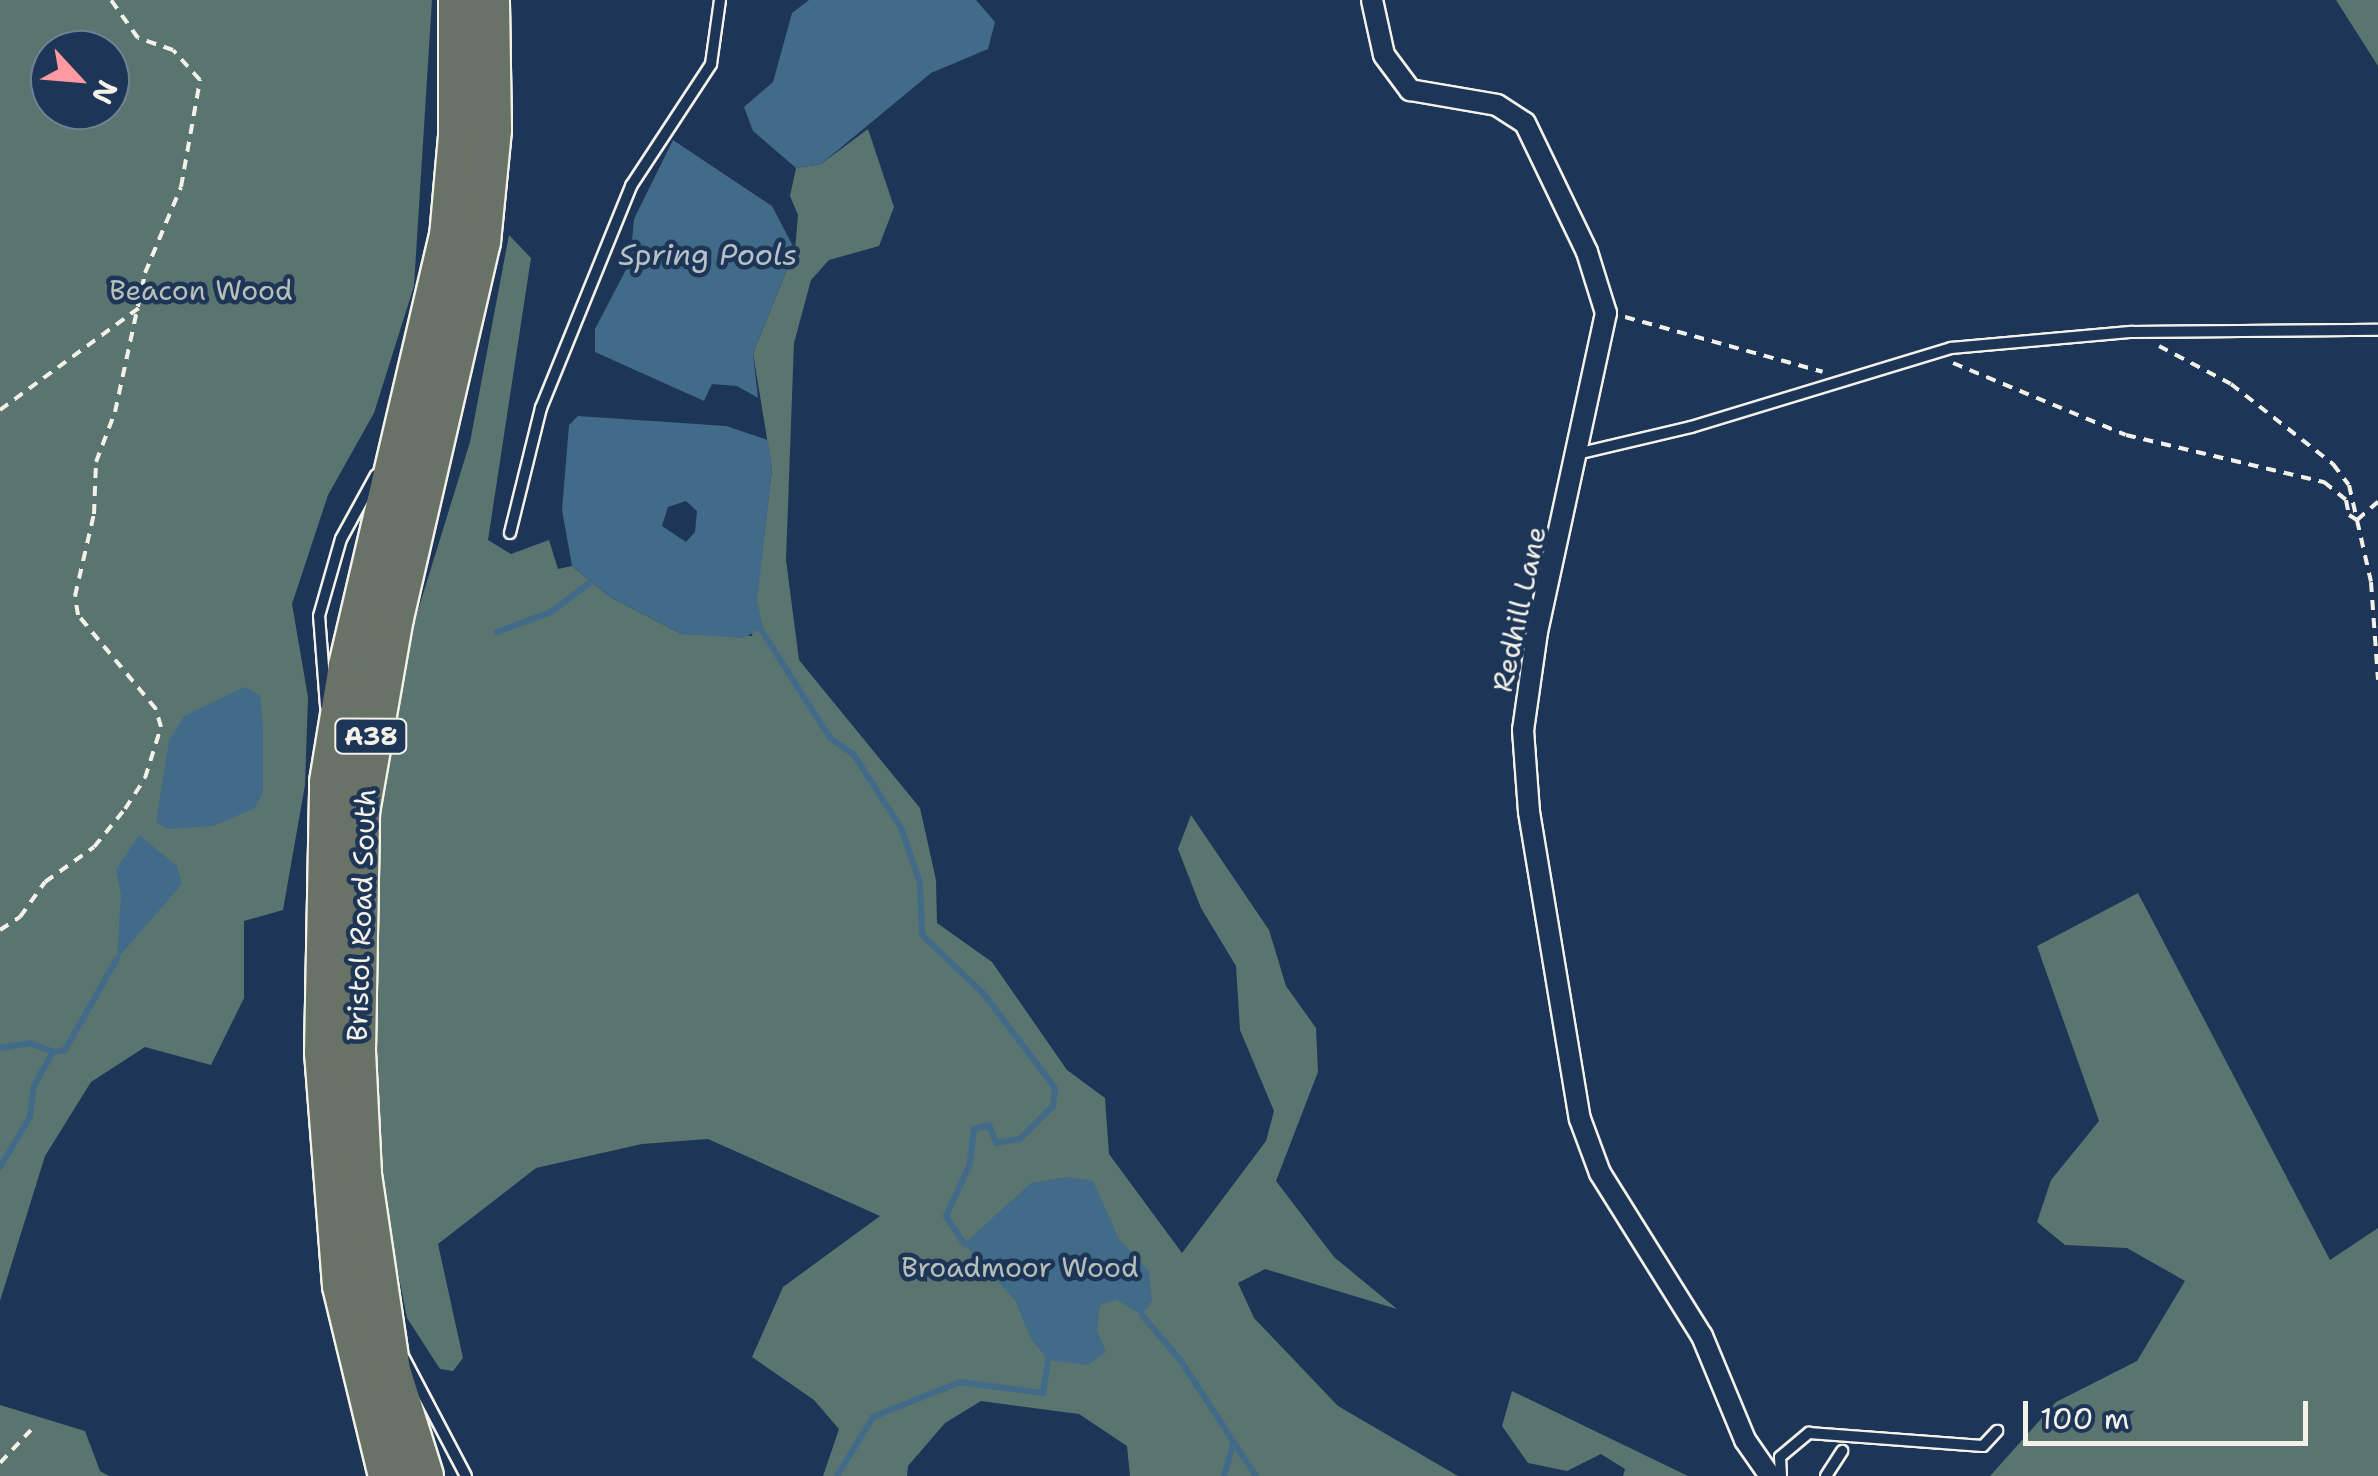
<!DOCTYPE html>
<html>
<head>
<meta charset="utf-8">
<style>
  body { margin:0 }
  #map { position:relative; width:2378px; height:1476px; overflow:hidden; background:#1d3557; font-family:"Shantell Sans",sans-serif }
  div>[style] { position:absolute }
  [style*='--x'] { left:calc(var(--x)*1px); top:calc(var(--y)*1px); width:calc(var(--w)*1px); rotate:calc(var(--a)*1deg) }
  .green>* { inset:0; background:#5a7470 }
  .water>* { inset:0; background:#426a89 }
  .stream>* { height:6px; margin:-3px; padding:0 3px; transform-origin:3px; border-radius:3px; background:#426a89 }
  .path>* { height:4px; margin-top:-2px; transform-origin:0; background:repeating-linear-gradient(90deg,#f4f1e8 0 10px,transparent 0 18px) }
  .roads { filter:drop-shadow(2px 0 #f4f1e8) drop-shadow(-2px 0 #f4f1e8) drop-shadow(0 2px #f4f1e8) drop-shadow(0 -2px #f4f1e8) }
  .lane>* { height:10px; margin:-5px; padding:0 5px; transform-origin:5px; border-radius:5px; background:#1d3557 }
  .street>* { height:20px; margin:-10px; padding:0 10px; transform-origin:10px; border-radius:10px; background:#1d3557 }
  .highway>* { height:38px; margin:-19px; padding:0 19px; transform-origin:19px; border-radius:19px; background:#687266 }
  span { translate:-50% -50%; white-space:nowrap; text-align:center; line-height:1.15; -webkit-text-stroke:9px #1d3557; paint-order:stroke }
  .shield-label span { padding:2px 8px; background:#1d3557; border:2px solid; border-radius:8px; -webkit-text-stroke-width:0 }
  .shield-label { font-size:25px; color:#f4f1e8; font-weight:700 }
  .park-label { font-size:28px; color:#b6bfb8 }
  .street-label { font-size:28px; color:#f4f1e8 }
  .water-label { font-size:30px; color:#b6c2c7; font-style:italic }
  .north { position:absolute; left:30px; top:30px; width:100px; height:100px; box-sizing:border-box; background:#1d3557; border:2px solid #738091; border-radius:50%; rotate:116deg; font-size:28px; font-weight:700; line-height:40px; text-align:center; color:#f4f1e8 }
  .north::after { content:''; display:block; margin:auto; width:35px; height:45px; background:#ff9aa2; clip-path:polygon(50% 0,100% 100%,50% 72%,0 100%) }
  .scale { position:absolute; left:2023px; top:1401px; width:285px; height:45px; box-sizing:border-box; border:5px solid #f4f1e8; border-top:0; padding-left:12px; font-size:30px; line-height:35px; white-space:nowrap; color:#f4f1e8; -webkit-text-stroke:8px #1d3557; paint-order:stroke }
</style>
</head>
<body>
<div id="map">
  <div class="green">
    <div style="clip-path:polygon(evenodd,0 0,432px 0,414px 286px,374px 413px,328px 495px,292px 604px,308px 697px,305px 785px,283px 910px,244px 921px,244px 998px,211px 1065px,145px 1047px,91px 1082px,45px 1156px,0 1301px,0 0,50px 50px,110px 50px,110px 110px,50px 110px,50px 50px)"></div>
    <div style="clip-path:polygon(2336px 0,2378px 0,2378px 66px)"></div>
    <div style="clip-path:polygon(868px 129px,894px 207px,879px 246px,829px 260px,811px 280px,794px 343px,786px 560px,799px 660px,920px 808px,936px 880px,937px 923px,992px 962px,1067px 1070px,1105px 1098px,1109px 1154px,1182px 1253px,1266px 1141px,1274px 1111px,1240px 1030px,1236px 966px,1201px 908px,1178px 849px,1191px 815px,1269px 930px,1286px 986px,1316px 1028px,1318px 1072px,1276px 1181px,1334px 1257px,1397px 1309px,1265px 1269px,1238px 1283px,1254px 1318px,1338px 1406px,1458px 1476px,1130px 1476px,1127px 1446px,1079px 1414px,981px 1401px,945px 1423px,908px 1466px,907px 1476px,823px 1476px,839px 1429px,814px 1400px,752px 1357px,783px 1287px,880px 1216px,708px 1139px,642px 1144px,536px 1168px,438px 1244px,463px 1358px,453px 1371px,440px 1369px,407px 1318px,379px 1175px,373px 929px,378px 812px,415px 620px,470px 442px,509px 235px,531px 258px,488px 540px,511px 554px,549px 540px,558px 569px,572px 566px,610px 597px,682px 634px,752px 636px,772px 469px,753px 353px,795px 250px,798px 215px,790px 196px,796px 168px,821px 164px)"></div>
    <div style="clip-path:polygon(2138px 893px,2330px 1260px,2378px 1228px,2378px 1476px,1990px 1476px,2056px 1402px,2137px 1361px,2185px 1281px,2127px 1248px,2065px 1245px,2037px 1222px,2051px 1180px,2099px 1121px,2037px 946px)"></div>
    <div style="clip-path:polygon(1512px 1391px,1688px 1476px,1623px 1476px,1625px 1469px,1601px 1454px,1567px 1471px,1528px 1463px,1502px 1426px)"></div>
    <div style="clip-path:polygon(0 1405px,85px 1431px,100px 1471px,109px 1476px,0 1476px)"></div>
  </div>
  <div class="water">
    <div style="clip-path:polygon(809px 0,976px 0,995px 22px,988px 49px,931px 73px,821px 164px,796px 168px,753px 131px,744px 107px,773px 82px,792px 13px)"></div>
    <div style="clip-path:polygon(673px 140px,772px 206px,795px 250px,753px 353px,758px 398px,737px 386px,712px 384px,704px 401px,595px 352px,595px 329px,630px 262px,634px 219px)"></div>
    <div style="clip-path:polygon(evenodd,578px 416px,726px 426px,768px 440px,772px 469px,757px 601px,763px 627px,744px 638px,682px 634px,610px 597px,572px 566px,562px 510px,569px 425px,578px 416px,686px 501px,697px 511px,695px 532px,686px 542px,662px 526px,668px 507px,686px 501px)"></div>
    <div style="clip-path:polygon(245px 687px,260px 695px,263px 725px,263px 792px,255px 808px,213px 826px,168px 829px,156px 822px,169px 741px,184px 716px)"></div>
    <div style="clip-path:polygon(139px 835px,177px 866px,182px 884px,117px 959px,121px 895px,116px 870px)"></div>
    <div style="clip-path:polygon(1067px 1177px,1093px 1181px,1119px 1239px,1149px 1271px,1152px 1301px,1142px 1315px,1117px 1300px,1100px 1305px,1097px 1330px,1106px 1352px,1088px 1365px,1048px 1360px,1031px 1339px,1015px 1300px,964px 1244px,1031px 1183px)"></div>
  </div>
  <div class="stream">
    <div style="--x:760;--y:628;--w:130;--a:57.5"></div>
    <div style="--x:830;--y:738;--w:29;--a:35"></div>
    <div style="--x:854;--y:755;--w:87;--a:57.2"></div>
    <div style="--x:901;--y:828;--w:58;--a:70.9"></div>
    <div style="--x:920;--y:883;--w:52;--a:87.8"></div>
    <div style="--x:922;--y:935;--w:84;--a:43.6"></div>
    <div style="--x:983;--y:993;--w:119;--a:52.8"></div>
    <div style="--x:1055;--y:1088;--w:18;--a:96"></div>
    <div style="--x:1053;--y:1106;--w:47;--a:135"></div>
    <div style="--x:1020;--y:1139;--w:24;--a:171"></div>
    <div style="--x:996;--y:1143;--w:19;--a:-111"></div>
    <div style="--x:989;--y:1125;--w:16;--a:165"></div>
    <div style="--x:974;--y:1129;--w:35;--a:97"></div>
    <div style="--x:970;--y:1164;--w:57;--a:114.8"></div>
    <div style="--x:946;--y:1216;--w:33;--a:57"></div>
    <div style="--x:497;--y:632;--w:58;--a:-20.3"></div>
    <div style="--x:551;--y:612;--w:50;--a:-36.9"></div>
    <div style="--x:0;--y:1048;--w:30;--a:-9"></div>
    <div style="--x:30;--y:1043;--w:25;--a:21"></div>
    <div style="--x:0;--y:1167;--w:58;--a:-59"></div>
    <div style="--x:30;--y:1117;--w:31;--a:-83"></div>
    <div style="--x:34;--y:1086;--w:39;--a:-61"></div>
    <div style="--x:53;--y:1052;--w:12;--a:-9"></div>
    <div style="--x:65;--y:1050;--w:105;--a:-60.3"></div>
    <div style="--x:1142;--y:1315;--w:60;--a:49.7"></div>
    <div style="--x:1181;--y:1361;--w:137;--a:56.9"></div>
    <div style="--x:837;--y:1476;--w:69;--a:-58.6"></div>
    <div style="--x:873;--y:1417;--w:94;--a:-21.9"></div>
    <div style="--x:960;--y:1382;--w:84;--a:7.5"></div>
    <div style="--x:1043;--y:1393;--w:33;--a:-81"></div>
    <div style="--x:1224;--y:1476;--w:32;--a:-74"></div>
  </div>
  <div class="path">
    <div style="--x:1625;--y:317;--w:205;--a:15.5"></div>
    <div style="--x:2159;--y:346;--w:81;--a:27.8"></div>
    <div style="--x:2231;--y:384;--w:130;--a:38.1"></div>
    <div style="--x:2333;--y:464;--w:26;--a:53"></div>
    <div style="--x:2349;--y:485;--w:99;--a:77.2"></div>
    <div style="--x:2371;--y:582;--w:98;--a:85.9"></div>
    <div style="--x:1953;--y:363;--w:187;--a:22.6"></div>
    <div style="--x:2126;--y:435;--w:204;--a:13.4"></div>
    <div style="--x:2324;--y:482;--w:28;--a:39"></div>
    <div style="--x:2346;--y:500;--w:15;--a:79"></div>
    <div style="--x:2349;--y:515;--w:9;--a:32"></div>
    <div style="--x:0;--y:410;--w:172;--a:-36.3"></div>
    <div style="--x:2357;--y:520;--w:28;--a:-41"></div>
    <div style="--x:0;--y:930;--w:24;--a:-33"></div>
    <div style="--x:20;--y:917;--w:43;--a:-54.5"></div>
    <div style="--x:45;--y:882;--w:60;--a:-35.5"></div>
    <div style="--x:94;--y:847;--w:49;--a:-50.8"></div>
    <div style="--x:125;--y:809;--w:37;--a:-57"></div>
    <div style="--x:145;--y:778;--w:53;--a:-72.6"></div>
    <div style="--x:161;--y:727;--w:19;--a:-106"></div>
    <div style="--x:156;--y:709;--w:122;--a:-129.7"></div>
    <div style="--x:78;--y:615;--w:19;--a:-99"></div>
    <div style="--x:75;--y:596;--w:84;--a:-77"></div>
    <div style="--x:94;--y:514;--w:52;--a:-87.8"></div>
    <div style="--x:96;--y:462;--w:53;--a:-69.2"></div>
    <div style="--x:115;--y:412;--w:142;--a:-77.8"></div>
    <div style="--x:145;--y:273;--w:93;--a:-67.3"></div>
    <div style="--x:181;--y:187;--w:109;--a:-79.9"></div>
    <div style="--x:200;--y:80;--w:40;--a:-132"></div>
    <div style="--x:173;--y:50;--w:37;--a:-161"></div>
    <div style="--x:138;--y:38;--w:47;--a:-125.4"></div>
    <div style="--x:0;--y:1463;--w:45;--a:-46.8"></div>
  </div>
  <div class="roads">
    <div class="lane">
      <div style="--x:1581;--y:453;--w:113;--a:-13.3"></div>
      <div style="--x:1691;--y:427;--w:272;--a:-16.9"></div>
      <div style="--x:1951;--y:348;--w:182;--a:-5.1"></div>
      <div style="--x:2132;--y:332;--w:246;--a:-0.5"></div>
      <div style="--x:510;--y:533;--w:129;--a:-76.1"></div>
      <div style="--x:541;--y:408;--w:240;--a:-67.9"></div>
      <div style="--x:631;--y:186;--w:146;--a:-56.7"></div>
      <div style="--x:711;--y:64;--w:65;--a:-82"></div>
      <div style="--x:326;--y:706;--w:90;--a:-94.4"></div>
      <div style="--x:319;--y:616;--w:80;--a:-74.1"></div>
      <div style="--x:341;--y:539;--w:73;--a:-61.3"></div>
      <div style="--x:404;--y:1358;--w:133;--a:62.3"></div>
      <div style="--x:1781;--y:1476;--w:19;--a:-93"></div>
      <div style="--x:1780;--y:1457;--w:38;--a:-40"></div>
      <div style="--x:1809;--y:1433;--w:174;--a:4.3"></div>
      <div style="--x:1983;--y:1446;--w:21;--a:-47"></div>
      <div style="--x:1826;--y:1476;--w:30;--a:-57"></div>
    </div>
    <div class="street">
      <div style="--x:1372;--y:0;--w:56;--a:77.7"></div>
      <div style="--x:1384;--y:55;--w:44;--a:53.4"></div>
      <div style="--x:1410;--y:90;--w:88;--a:9.8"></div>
      <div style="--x:1497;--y:105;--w:33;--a:33"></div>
      <div style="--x:1525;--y:123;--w:143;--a:64.3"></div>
      <div style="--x:1587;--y:252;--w:64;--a:72.7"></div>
      <div style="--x:1606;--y:313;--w:326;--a:102.2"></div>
      <div style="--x:1537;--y:632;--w:99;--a:98.1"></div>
      <div style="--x:1523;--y:730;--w:82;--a:85.8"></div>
      <div style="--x:1529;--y:812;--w:311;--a:80.6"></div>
      <div style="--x:1580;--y:1119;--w:58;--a:69.7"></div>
      <div style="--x:1600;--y:1173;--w:192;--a:58"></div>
      <div style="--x:1702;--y:1336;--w:113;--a:67.5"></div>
      <div style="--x:1745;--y:1440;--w:44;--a:55.2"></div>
    </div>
    <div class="highway">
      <div style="--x:388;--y:1476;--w:195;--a:-103.6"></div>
      <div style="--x:342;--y:1286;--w:234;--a:-94.4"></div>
      <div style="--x:324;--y:1053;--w:271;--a:-88.9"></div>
      <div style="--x:329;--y:782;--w:118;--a:-80.7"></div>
      <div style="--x:348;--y:666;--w:441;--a:-76.8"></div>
      <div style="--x:449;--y:237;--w:101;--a:-84.9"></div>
      <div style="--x:458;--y:136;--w:136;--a:-90"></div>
      <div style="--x:424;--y:1476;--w:110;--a:-107.4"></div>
      <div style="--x:391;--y:1371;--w:199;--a:-98.4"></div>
      <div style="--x:362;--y:1174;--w:124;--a:-92.8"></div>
      <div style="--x:356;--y:1050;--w:238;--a:-89"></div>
      <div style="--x:360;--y:812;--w:197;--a:-80.1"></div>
      <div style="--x:394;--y:618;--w:386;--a:-77"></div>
      <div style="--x:481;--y:242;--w:113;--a:-84.4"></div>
      <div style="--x:492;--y:130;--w:130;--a:-90.9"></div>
    </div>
  </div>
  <div class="shield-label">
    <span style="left:371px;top:736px">A38</span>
  </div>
  <div class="park-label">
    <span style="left:201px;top:290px">Beacon Wood</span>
    <span style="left:1020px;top:1267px">Broadmoor Wood</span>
  </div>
  <div class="street-label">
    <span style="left:1519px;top:609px;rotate:-78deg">Redhill Lane</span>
    <span style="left:361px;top:915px;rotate:-88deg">Bristol Road South</span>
  </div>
  <div class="water-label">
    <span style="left:708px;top:255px">Spring Pools</span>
  </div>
  <div class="north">N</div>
  <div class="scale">100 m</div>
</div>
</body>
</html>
